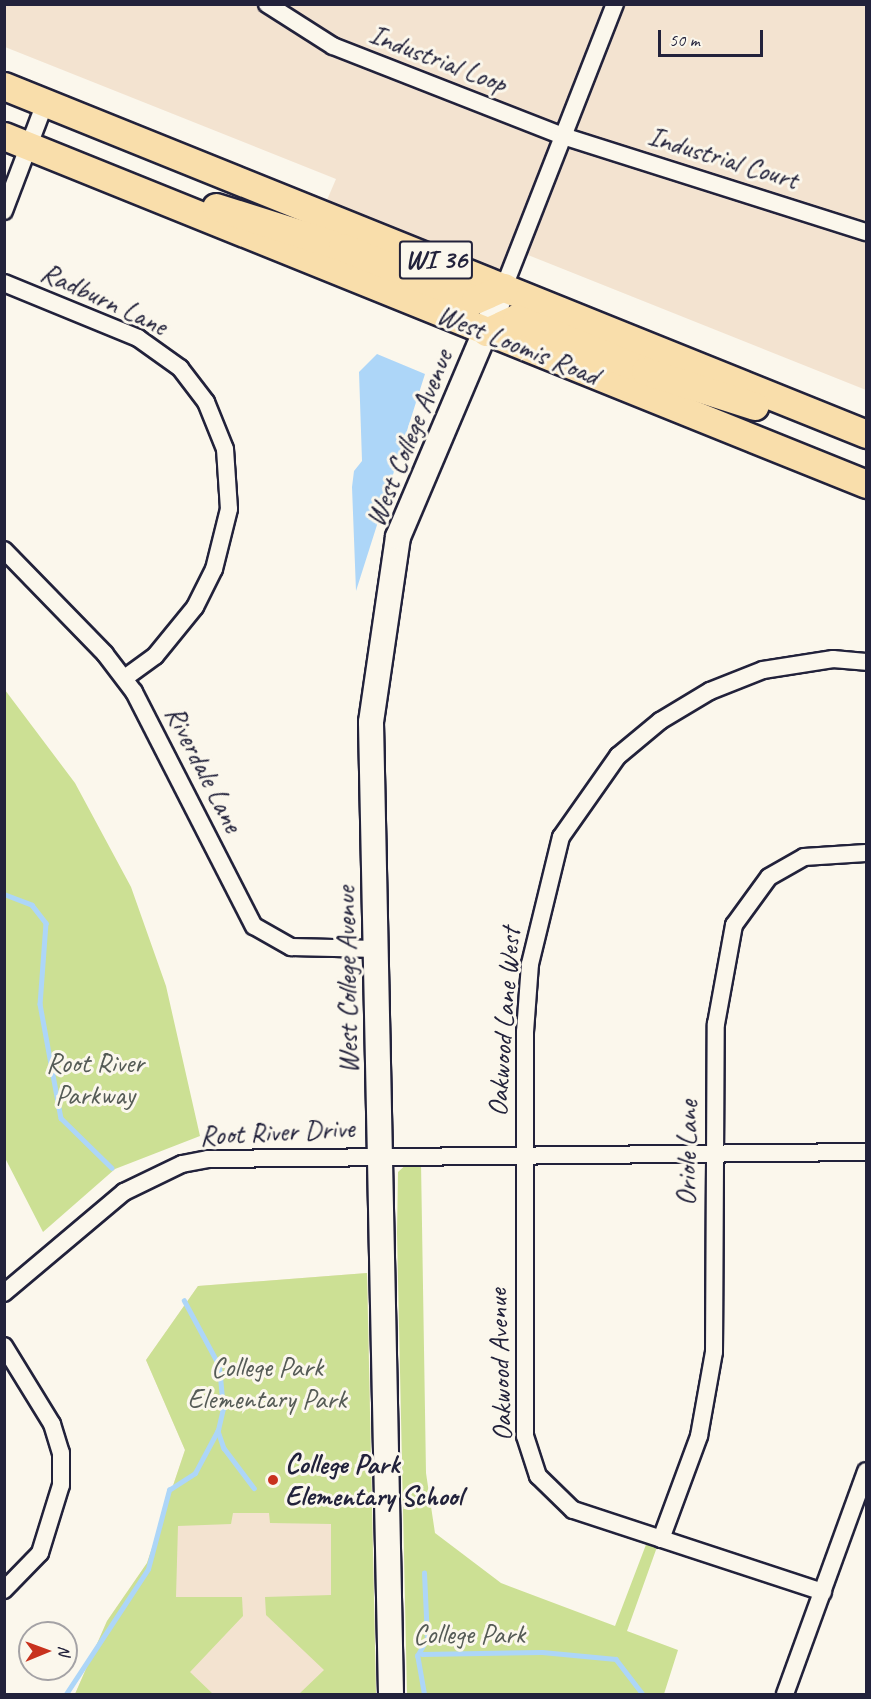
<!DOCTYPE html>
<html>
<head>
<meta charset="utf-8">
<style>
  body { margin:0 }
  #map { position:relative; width:871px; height:1699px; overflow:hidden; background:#fbf7ec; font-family:Caveat,sans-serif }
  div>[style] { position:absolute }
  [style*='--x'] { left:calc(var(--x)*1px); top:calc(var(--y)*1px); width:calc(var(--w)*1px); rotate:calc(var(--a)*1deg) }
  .built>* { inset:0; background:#f3e3d0 }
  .green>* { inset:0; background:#cce094 }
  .water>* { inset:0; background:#add6f8 }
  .stream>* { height:4.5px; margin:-2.25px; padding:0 2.25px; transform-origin:2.25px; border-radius:2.25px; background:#add6f8 }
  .roads { filter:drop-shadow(2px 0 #22223b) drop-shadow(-2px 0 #22223b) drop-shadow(0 2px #22223b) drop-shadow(0 -2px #22223b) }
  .street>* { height:16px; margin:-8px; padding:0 8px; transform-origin:8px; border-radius:8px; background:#fbf7ec }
  .secondary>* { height:24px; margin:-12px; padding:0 12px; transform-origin:12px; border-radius:12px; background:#fbf7ec }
  .primary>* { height:27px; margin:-13.5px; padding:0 13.5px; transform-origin:13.5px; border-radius:13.5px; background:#f9deab }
  .dots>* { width:16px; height:16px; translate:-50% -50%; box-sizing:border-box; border:3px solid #fbf7ec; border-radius:50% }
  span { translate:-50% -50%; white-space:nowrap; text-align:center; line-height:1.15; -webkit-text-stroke:6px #fbf7ec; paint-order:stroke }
  .shield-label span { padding:2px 4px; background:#fbf7ec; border:2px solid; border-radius:4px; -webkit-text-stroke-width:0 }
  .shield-label { font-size:27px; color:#22223b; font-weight:700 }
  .street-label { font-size:28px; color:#22223b }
  .park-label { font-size:28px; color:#555b56 }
  .poi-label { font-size:28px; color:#22223b; font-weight:700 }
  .left { translate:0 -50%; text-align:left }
  .frame { position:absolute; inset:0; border:6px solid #22223b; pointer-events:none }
  .north { position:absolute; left:18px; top:1621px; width:60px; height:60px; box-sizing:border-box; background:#fbf7ec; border:2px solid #a4a2a5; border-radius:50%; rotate:89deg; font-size:16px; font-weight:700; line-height:24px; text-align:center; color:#22223b }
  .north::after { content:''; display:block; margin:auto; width:21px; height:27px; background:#c8321e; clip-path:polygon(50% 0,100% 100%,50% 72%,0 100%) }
  .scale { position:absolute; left:658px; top:30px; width:105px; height:27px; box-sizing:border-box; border:3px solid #22223b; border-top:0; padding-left:8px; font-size:18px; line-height:21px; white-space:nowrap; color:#22223b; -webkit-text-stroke:4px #fbf7ec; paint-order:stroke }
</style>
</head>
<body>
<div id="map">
  <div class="built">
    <div style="clip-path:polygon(4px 5px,866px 5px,866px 390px,518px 251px,504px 287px,321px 214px,336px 179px,5px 47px)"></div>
    <div style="clip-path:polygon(367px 1273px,376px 1694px,75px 1694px,107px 1621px,147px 1563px,185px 1450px,146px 1360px,198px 1286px)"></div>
  </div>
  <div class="green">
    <div style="clip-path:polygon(5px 690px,75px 783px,131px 887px,166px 986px,200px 1136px,115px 1169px,43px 1232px,5px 1158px)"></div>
    <div style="clip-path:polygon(409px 1162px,421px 1162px,426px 1473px,435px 1533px,501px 1583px,615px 1626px,647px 1542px,657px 1547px,627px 1631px,678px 1650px,664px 1694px,407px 1694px,397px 1233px,398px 1172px)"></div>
    <div style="clip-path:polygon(367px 1273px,376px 1694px,299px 1694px,324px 1670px,266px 1615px,265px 1597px,331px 1595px,331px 1524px,270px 1523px,269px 1513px,233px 1513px,231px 1524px,178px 1526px,176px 1597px,242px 1597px,243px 1616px,190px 1672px,213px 1694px,75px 1694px,107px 1621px,147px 1563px,185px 1450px,146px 1360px,198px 1286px)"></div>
  </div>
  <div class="water">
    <div style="clip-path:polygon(377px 354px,425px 374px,356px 591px,352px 487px,354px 471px,362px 461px,359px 372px)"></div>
  </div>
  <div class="stream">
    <div style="--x:4;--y:894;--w:30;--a:21"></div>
    <div style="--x:32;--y:905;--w:23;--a:52"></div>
    <div style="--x:46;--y:923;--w:81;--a:94.2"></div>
    <div style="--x:40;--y:1004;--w:116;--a:79.6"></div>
    <div style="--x:61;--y:1118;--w:71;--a:44.4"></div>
    <div style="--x:218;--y:1431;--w:18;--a:71"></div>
    <div style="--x:224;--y:1448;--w:50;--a:53.1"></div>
    <div style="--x:422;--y:1654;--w:120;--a:-1"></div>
    <div style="--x:542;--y:1652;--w:74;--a:5.4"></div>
    <div style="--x:616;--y:1659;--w:43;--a:52.6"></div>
    <div style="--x:66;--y:1694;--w:149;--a:-56.7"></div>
    <div style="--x:148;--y:1569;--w:82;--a:-75.1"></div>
    <div style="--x:169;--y:1490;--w:31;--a:-33"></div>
    <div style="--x:195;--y:1473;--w:49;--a:-61.9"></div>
    <div style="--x:218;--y:1430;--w:22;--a:-77"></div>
    <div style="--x:223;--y:1409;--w:43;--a:-95.3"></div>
    <div style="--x:219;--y:1366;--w:74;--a:-118.3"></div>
    <div style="--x:424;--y:1694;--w:39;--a:-100"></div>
    <div style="--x:417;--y:1656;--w:20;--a:-60"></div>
    <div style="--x:427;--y:1639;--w:66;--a:-92.6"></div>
  </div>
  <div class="roads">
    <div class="street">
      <div style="--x:267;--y:4;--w:78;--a:32.5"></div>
      <div style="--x:333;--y:46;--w:247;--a:21.4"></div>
      <div style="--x:563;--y:136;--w:318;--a:17.6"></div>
      <div style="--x:4;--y:211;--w:116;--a:-69.2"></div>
      <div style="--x:4;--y:283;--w:145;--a:22.3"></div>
      <div style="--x:138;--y:338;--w:52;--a:35.5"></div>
      <div style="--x:180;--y:368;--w:43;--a:52.6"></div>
      <div style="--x:206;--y:402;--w:51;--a:68"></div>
      <div style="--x:225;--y:449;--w:60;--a:86.2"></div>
      <div style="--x:229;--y:509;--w:62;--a:104"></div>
      <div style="--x:214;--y:569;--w:42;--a:116.6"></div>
      <div style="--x:195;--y:607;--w:63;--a:129.2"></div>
      <div style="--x:155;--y:656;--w:37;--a:144"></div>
      <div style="--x:504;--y:287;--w:304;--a:-68.6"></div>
      <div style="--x:4;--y:550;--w:145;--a:45.8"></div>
      <div style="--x:105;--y:654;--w:48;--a:52.7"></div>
      <div style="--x:134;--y:692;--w:263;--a:62.9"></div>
      <div style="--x:254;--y:926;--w:43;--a:29.6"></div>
      <div style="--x:291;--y:947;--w:86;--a:1.3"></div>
      <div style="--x:4;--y:1293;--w:157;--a:-40.1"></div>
      <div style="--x:124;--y:1192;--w:64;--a:-25.8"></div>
      <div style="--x:182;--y:1164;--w:26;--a:-11"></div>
      <div style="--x:208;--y:1159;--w:658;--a:-0.61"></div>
      <div style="--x:4;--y:1346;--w:92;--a:58.4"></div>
      <div style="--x:52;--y:1424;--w:30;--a:73"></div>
      <div style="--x:61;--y:1453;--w:32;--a:90"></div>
      <div style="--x:61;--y:1485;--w:71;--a:107.2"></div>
      <div style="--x:40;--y:1553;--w:52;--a:134.2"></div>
      <div style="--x:661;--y:1539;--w:110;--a:-69.7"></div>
      <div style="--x:699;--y:1436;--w:85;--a:-79.9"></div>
      <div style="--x:714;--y:1352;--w:328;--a:-89.7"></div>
      <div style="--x:716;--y:1024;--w:101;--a:-79.7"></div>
      <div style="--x:734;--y:925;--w:59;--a:-53.9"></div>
      <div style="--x:769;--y:877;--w:40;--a:-29.7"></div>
      <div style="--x:804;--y:857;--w:62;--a:-3.7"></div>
      <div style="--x:823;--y:1592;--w:263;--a:-161.8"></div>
      <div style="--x:573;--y:1510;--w:49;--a:-135.8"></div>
      <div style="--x:538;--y:1476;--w:42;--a:-108"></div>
      <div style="--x:525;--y:1436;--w:404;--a:-90"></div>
      <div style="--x:525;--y:1032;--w:68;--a:-85.8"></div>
      <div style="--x:530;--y:964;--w:131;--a:-76.3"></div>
      <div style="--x:561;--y:837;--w:99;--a:-54.9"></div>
      <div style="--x:618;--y:756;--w:55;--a:-39.8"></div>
      <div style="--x:660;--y:721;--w:58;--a:-31"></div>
      <div style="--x:710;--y:691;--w:57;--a:-21.6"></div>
      <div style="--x:763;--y:670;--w:71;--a:-8.9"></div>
      <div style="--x:833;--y:659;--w:33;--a:5"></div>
      <div style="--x:785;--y:1694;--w:237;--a:-70"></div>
    </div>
    <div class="secondary">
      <div style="--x:391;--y:1694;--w:972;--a:-91.18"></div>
      <div style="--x:371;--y:722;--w:187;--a:-81.7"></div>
      <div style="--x:398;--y:537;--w:272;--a:-67"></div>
    </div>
    <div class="primary">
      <div style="--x:4;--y:86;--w:930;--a:21.98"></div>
      <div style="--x:4;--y:136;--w:930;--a:21.98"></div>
      <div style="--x:216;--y:207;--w:132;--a:17.6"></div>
      <div style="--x:342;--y:247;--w:143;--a:21.7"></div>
      <div style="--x:475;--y:300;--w:32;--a:-24"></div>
      <div style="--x:486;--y:332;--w:33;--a:-25"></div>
      <div style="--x:516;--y:318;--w:139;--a:22.3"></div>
      <div style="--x:645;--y:371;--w:115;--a:17.7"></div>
    </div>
  </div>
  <div class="dots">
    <div style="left:273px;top:1480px;background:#c8321e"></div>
  </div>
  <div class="shield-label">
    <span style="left:436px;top:260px">WI 36</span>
  </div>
  <div class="street-label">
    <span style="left:438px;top:59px;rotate:21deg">Industrial Loop</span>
    <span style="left:723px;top:158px;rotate:17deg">Industrial Court</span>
    <span style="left:104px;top:299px;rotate:25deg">Radburn Lane</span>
    <span style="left:518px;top:345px;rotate:22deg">West Loomis Road</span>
    <span style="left:409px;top:438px;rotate:-68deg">West College Avenue</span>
    <span style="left:204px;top:769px;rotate:63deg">Riverdale Lane</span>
    <span style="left:347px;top:980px;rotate:-91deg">West College Avenue</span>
    <span style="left:504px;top:1022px;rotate:-86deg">Oakwood Lane West</span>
    <span style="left:277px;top:1132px;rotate:-3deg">Root River Drive</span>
    <span style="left:687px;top:1153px;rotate:-89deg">Oriole Lane</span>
    <span style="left:500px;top:1365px;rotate:-92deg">Oakwood Avenue</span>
  </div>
  <div class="park-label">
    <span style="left:95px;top:1079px">Root River<br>Parkway</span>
    <span style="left:267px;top:1383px">College Park<br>Elementary Park</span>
    <span style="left:469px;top:1634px">College Park</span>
  </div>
  <div class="poi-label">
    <span class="left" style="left:285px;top:1480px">College Park<br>Elementary School</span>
  </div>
  <div class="frame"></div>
  <div class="north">N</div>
  <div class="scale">50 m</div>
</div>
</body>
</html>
